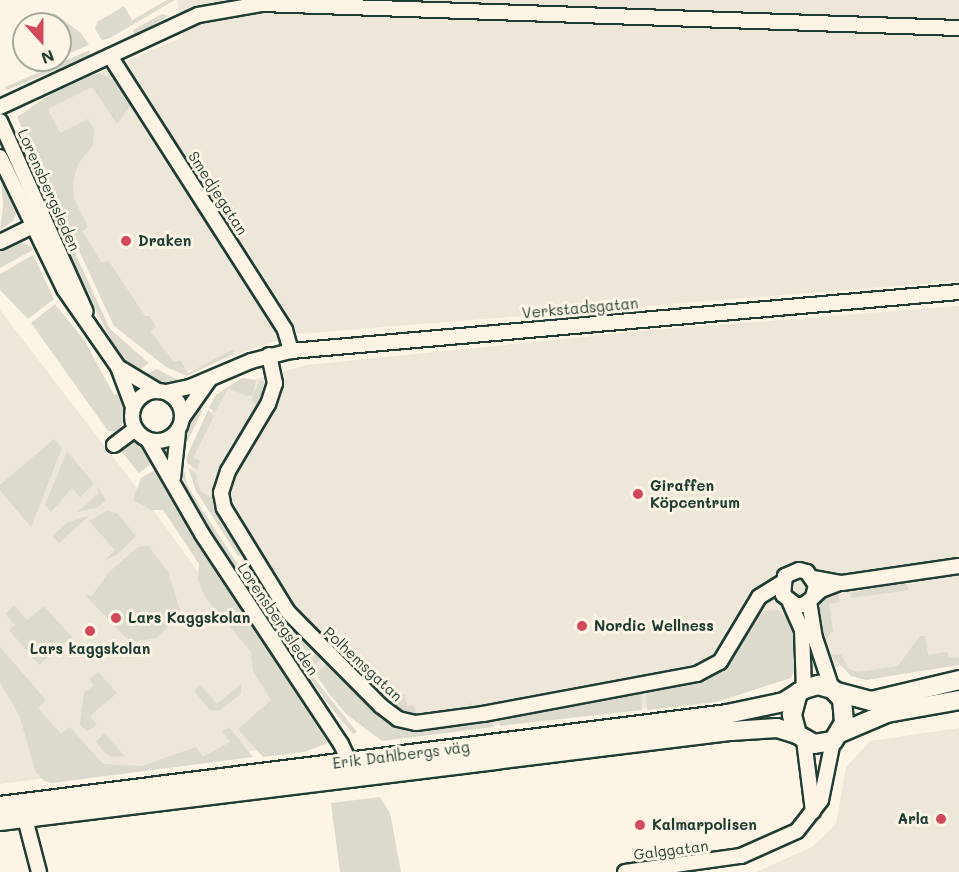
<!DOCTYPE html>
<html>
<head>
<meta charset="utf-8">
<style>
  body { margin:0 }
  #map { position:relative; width:959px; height:872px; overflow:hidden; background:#fcf5e5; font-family:Mali,sans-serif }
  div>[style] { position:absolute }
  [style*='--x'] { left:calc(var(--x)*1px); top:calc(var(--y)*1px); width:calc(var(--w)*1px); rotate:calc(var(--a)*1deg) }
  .built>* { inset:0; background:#ece7d8 }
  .green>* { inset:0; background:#dcdacc }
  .roads { filter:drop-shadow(2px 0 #1f3d34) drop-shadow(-2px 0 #1f3d34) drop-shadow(0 2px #1f3d34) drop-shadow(0 -2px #1f3d34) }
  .minor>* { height:14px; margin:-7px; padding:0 7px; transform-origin:7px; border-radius:7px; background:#fcf5e5 }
  .minor>.ring { margin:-7px; padding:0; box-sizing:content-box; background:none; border:14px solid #fcf5e5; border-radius:50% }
  .major>* { height:18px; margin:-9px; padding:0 9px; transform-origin:9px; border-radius:9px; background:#fcf5e5 }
  .dots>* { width:16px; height:16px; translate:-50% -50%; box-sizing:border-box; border:3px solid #fcf5e5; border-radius:50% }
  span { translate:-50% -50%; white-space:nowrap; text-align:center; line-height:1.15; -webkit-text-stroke:6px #fcf5e5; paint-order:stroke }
  .street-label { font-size:15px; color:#1f3d34 }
  .poi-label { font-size:15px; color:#1f3d34; font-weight:700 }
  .left { translate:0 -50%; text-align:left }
  .right { translate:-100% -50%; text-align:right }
  .north { position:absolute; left:12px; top:12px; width:60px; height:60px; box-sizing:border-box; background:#fcf5e5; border:2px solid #a4ab9e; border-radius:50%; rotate:159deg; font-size:16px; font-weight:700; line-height:24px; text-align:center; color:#1f3d34 }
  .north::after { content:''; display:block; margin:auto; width:21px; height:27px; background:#d1495b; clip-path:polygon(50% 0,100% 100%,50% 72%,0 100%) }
</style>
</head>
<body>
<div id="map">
  <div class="built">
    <div style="clip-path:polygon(177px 0,959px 0,959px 281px,296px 334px,183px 373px,88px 258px,26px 125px,31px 106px,55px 92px,183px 37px)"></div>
    <div style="clip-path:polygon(959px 306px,959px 663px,856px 675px,845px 666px,790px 671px,659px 706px,403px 736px,322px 679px,233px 547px,191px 475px,192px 449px,224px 388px,307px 365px,652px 330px)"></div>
    <div style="clip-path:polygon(0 310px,146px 500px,317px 736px,274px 748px,0 784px)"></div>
    <div style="clip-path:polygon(959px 728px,959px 872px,756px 872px,812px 847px,836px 824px,846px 767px,870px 741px)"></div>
  </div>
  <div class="green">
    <div style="clip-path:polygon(167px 0,175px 0,110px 38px,102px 40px,95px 29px,97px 22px,124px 6px,132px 20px)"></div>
    <div style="clip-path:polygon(54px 13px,81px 33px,89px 45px,60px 57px,60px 24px,40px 24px)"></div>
    <div style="clip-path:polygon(162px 14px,168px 16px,135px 37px,133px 30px)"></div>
    <div style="clip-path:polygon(90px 50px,89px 56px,7px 90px,5px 87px)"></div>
    <div style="clip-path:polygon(98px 73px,115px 80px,131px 105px,117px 124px,92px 87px,48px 109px,60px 133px,88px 119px,94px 130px,93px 145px,78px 164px,73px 181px,74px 199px,88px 227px,82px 231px,102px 263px,108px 260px,145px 316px,150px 316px,156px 327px,150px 331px,174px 362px,180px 360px,188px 373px,234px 349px,233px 354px,187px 376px,166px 367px,114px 326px,17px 117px,55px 92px)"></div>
    <div style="clip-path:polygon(0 168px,18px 210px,13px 221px,0 230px,3px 206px)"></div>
    <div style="clip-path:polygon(43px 193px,66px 233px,60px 236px,50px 216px)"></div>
    <div style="clip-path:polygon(22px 242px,35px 249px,0 268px,0 251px)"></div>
    <div style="clip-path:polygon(62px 242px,70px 242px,110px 329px,149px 363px,135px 373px,120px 358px)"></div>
    <div style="clip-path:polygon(33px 255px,54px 299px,28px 319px,0 290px,0 274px)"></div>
    <div style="clip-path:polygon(55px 304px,84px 340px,114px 395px,122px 392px,126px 417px,118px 432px,108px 431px,31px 323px)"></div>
    <div style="clip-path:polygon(157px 369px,174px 378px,184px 382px,168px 387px,140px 377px)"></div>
    <div style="clip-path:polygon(242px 378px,256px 380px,253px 395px,247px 396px,228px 388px,215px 413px,209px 407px,216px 395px)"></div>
    <div style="clip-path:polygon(259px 381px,264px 381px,261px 400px,239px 436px,256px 404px,251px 401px)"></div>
    <div style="clip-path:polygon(198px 402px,202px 411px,181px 455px,189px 418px)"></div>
    <div style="clip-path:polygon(208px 410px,214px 416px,193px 458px,200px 461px,197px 470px,187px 463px,187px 456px)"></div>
    <div style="clip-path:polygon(54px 439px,62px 448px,31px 527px,0 490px,0 485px)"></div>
    <div style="clip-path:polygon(130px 440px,144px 446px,157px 460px,139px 473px,121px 451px,122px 446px)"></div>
    <div style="clip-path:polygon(67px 451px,94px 484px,80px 497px,72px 488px,51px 512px,45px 505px)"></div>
    <div style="clip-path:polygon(178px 462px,182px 462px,187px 484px,201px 508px,305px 667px,357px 732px,353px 734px,326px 701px,229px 563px,192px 505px)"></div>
    <div style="clip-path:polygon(160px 467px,183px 519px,328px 743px,304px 752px,263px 757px,238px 729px,271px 700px,253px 671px,251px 652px,205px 597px,198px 580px,199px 564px,163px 510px,151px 510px,133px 500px,141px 478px)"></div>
    <div style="clip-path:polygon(188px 467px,196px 474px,200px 491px,215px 499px,224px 527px,241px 554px,238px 556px,196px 491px)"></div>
    <div style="clip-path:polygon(98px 487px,106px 500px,98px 507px,77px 512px,98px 494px)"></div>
    <div style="clip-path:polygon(107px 511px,117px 513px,136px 536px,118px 554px,104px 561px,115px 550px,89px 521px)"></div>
    <div style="clip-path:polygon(90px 515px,59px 543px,52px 536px,67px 523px)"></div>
    <div style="clip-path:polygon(148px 546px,168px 572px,181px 613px,157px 638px,130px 642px,84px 594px,92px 596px,108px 573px,138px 547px)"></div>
    <div style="clip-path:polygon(244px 558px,288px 623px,321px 659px,314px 666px,242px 562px)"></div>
    <div style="clip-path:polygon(905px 582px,909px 590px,852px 598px,850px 593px)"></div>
    <div style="clip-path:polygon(838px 593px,840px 602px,829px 604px,833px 631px,825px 641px,819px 604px,828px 595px)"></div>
    <div style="clip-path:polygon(14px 605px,27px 620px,44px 606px,72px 637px,39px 665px,9px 630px,15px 625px,5px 614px)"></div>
    <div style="clip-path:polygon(778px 610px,787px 618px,793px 633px,797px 664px,791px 678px,716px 702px,647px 710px,646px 689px,712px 675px,730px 661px,757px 617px,765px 611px)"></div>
    <div style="clip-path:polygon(920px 636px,925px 636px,928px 655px,947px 652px,949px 658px,959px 657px,959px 665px,866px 680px,851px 676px,831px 655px,841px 654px,849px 669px,858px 672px,898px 666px)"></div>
    <div style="clip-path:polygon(0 647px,46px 700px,38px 708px,61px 734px,70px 727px,103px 764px,142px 766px,196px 747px,203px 757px,230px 742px,222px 731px,229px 727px,253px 757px,52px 783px,44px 781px,35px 771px,20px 717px,0 682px)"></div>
    <div style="clip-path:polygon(326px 664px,386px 718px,492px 719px,494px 727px,382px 741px,346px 714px,327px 691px,316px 674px)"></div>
    <div style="clip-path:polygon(98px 672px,117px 693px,90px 716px,97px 725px,87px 731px,80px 725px,84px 692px,94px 686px,89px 679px)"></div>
    <div style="clip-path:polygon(241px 684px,241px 694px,219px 711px,210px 710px,194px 691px,200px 685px,217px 704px)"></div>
    <div style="clip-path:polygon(382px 690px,384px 698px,405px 694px,407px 706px,414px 705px,416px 714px,470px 708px,470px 700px,472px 709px,414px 718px,392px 709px,378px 694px)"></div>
    <div style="clip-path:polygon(642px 690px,642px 710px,500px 726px,499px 717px)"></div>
    <div style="clip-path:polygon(104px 733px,121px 752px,125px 756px,111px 757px,104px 752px,96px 742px)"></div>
    <div style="clip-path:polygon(380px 797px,390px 813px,401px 872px,340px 872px,331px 803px)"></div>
  </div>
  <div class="roads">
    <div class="minor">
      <div style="--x:110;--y:56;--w:325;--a:57.4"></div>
      <div style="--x:285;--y:330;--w:22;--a:74"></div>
      <div style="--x:0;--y:107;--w:218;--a:-24.9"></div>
      <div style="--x:198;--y:15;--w:64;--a:-9.9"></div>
      <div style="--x:261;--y:4;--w:698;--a:1.97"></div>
      <div style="--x:0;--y:121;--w:209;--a:65.8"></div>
      <div style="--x:0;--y:157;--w:147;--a:64.1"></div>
      <div style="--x:64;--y:289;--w:95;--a:55.3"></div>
      <div style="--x:118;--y:367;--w:43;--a:69.4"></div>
      <div style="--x:0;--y:242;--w:46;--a:-26"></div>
      <div style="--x:269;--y:355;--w:29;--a:78"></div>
      <div style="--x:275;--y:383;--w:22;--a:108"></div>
      <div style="--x:268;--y:404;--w:78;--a:120.8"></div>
      <div style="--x:228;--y:471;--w:23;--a:108"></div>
      <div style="--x:221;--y:493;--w:15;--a:79"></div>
      <div style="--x:224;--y:508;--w:122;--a:58.4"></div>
      <div style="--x:288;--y:612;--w:132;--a:45.3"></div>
      <div style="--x:381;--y:706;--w:21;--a:37"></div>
      <div style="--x:398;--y:719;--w:18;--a:13"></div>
      <div style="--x:416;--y:723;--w:68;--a:-7.7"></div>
      <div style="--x:483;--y:714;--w:218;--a:-10.6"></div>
      <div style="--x:697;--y:674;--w:26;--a:-28"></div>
      <div style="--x:720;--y:662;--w:76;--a:-59"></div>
      <div style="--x:759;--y:597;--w:26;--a:-32"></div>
      <div style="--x:118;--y:367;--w:47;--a:31"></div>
      <div class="ring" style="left:132px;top:391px;width:36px;height:36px"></div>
      <div style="--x:166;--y:392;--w:25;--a:-12"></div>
      <div style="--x:190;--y:387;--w:66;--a:-23.1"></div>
      <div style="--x:251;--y:361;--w:41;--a:-14"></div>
      <div style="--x:291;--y:351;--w:671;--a:-5.05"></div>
      <div style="--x:183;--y:417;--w:45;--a:-54.9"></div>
      <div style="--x:148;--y:440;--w:108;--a:60.1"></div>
      <div style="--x:202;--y:534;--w:252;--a:56.5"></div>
      <div style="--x:341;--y:744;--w:29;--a:65"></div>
      <div style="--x:114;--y:445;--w:26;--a:-37"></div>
      <div style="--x:173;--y:478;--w:46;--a:-83.8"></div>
      <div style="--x:813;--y:578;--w:29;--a:10"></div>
      <div style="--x:842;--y:583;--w:118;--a:-8.3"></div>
      <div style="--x:813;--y:597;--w:12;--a:-76"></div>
      <div style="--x:816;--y:585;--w:16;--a:-125"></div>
      <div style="--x:807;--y:572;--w:8;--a:-166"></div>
      <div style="--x:799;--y:570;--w:15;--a:157"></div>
      <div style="--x:785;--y:576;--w:19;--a:96"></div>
      <div style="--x:783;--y:595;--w:16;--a:38"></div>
      <div style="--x:796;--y:605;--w:7;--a:0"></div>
      <div style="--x:803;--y:605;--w:7;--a:-34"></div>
      <div style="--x:809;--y:601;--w:16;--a:-43"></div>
      <div style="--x:821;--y:590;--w:17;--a:-21"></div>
      <div style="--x:809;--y:601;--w:37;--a:81"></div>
      <div style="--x:815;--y:638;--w:54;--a:71.6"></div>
      <div style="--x:790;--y:603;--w:30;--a:66"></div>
      <div style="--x:802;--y:630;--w:59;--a:88.1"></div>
      <div style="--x:804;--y:740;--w:72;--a:82.8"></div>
      <div style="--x:23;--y:811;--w:63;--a:75.3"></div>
      <div style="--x:625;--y:872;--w:117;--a:-7.9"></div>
      <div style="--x:741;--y:856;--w:61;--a:-24.1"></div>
      <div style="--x:797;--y:831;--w:39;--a:-52"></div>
      <div style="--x:821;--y:800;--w:60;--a:-78.5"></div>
    </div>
    <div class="major">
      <div style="--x:837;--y:692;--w:35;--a:15"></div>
      <div style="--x:871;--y:701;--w:90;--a:-13.4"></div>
      <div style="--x:840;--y:733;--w:51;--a:-23.1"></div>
      <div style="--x:887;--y:713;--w:73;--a:-10.2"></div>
      <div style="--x:0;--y:806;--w:733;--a:-7.21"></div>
      <div style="--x:727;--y:714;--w:58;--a:-11.9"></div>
      <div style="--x:784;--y:702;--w:24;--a:-33"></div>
      <div style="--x:804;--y:689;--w:15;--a:-16"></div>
      <div style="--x:818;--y:685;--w:15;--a:16"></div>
      <div style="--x:832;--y:689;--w:14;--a:45"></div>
      <div style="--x:842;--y:699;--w:24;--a:85"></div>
      <div style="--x:844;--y:723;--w:21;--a:121"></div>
      <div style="--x:833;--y:741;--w:19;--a:171"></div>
      <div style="--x:814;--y:744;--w:20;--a:-150"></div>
      <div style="--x:797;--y:734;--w:20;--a:-105"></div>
      <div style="--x:792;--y:715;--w:23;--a:-75"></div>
      <div style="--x:0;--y:821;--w:737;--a:-7.02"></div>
      <div style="--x:731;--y:731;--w:46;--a:-3.7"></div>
      <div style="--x:777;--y:728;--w:21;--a:17"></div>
    </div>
  </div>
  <div class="dots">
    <div style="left:126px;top:241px;background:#d1495b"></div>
    <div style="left:638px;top:494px;background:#d1495b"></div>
    <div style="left:116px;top:618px;background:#d1495b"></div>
    <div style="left:582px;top:626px;background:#d1495b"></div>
    <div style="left:90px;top:631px;background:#d1495b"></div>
    <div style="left:941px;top:819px;background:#d1495b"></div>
    <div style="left:640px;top:825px;background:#d1495b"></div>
  </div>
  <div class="street-label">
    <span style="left:49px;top:190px;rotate:66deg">Lorensbergsleden</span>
    <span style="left:218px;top:193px;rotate:57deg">Smedjegatan</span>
    <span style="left:580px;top:308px;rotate:-5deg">Verkstadsgatan</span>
    <span style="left:278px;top:619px;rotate:56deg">Lorensbergsleden</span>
    <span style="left:363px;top:664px;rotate:43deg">Polhemsgatan</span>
    <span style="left:401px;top:755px;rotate:-7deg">Erik Dahlbergs väg</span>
    <span style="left:671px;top:850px;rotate:-7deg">Galggatan</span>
  </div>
  <div class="poi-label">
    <span class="left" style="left:138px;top:241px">Draken</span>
    <span class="left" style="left:650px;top:494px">Giraffen<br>Köpcentrum</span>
    <span class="left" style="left:128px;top:618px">Lars Kaggskolan</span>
    <span class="left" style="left:594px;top:626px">Nordic Wellness</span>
    <span style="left:90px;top:649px">Lars kaggskolan</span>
    <span class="right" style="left:929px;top:819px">Arla</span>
    <span class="left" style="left:652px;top:825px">Kalmarpolisen</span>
  </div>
  <div class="north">N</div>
</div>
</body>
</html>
